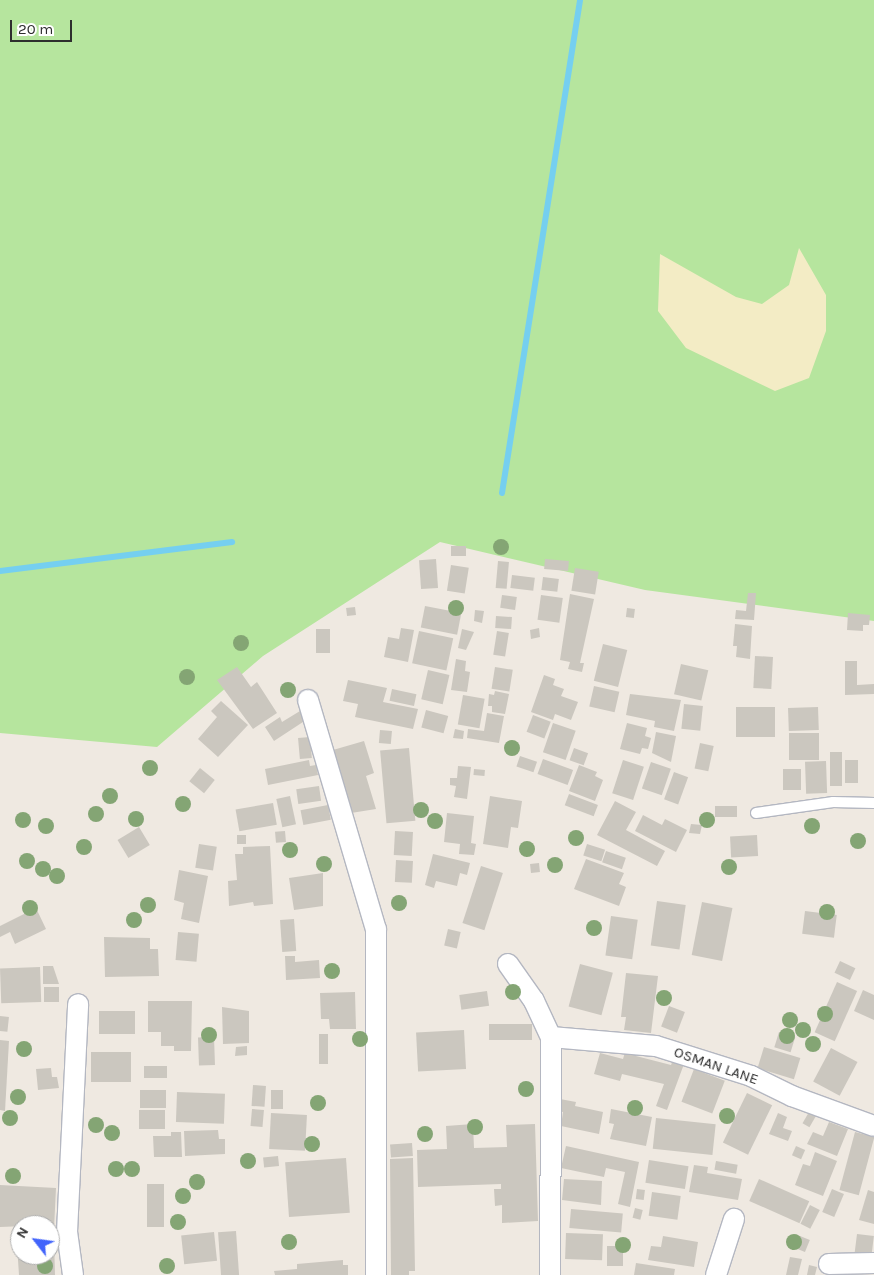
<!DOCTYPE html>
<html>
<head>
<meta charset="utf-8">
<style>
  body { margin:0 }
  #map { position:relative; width:874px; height:1275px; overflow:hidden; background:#efe9e1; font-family:Karla,sans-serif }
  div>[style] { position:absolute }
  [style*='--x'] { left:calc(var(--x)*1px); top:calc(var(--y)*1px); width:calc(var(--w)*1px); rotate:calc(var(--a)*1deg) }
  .green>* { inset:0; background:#b6e59e }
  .sand>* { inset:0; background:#f3ecc5 }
  .stream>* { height:6px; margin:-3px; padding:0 3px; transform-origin:3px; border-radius:3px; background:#75cff0 }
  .building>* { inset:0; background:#cbc7bf; transform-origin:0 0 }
  .roads { filter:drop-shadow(1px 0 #b4b7c1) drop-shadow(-1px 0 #b4b7c1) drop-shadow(0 1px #b4b7c1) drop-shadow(0 -1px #b4b7c1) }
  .lane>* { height:10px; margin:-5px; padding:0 5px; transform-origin:5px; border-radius:5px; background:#fff }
  .street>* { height:20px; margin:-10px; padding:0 10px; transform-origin:10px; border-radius:10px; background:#fff }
  .trees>* { width:16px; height:16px; margin:-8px; border-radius:50%; background:#84a574 }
  span { translate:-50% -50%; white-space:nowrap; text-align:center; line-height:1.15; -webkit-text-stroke:4.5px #fff; paint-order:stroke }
  .street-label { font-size:15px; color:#2e2e2e }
  .north { position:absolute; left:10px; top:1215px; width:50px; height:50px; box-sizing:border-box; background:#fff; border:1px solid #ababab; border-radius:50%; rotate:300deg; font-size:14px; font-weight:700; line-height:20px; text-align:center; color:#2e2e2e }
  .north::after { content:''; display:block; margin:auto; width:18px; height:22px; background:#4264fb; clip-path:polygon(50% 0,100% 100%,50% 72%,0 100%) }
  .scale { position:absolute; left:10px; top:20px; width:62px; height:22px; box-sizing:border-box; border:2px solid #2e2e2e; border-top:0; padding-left:6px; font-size:15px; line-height:18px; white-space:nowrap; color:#2e2e2e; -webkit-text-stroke:4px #fff; paint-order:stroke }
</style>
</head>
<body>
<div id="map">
  <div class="green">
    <div style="clip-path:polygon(0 0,874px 0,874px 621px,645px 590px,440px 542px,263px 656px,157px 747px,0 733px)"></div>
  </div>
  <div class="sand">
    <div style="clip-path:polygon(799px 248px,826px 295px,826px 331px,809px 378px,775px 391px,686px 348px,658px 311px,660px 254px,736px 297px,762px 304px,789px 285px)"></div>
  </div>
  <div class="stream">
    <div style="--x:502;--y:493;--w:499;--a:-81"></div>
    <div style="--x:0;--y:571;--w:234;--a:-7.1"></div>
  </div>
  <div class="building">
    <div style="left:451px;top:546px;width:15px;height:10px"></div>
    <div style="left:436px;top:559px;width:29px;height:17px;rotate:86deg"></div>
    <div style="left:545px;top:559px;width:24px;height:10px;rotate:5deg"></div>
    <div style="left:498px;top:561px;width:11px;height:27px;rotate:5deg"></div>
    <div style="left:451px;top:565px;width:18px;height:26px;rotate:9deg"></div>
    <div style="left:575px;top:568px;width:24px;height:23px;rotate:9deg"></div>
    <div style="left:512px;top:575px;width:23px;height:13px;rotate:7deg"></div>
    <div style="left:543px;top:577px;width:16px;height:13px;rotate:7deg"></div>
    <div style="clip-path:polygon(748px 593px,756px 593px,754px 620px,735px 619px,736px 610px,746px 611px)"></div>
    <div style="clip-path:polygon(570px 594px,594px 599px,580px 663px,584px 663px,582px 672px,568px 669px,570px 662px,560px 660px)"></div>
    <div style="left:502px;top:595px;width:15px;height:13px;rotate:8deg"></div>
    <div style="left:541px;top:595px;width:22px;height:25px;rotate:8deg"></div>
    <div style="left:425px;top:606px;width:37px;height:22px;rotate:11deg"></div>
    <div style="left:355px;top:607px;width:8px;height:9px;rotate:83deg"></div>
    <div style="left:627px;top:608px;width:8px;height:9px;rotate:7deg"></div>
    <div style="clip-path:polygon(475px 610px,484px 611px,482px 623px,474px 621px)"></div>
    <div style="clip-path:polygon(848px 613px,870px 615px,869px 625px,863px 625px,863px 631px,847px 630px)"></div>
    <div style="left:496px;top:616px;width:16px;height:12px;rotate:4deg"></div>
    <div style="clip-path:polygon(735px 624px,752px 626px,750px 659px,736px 657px,737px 646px,733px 646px)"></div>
    <div style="clip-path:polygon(401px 628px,414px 630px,408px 662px,384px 657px,388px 637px,399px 639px)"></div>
    <div style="clip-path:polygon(539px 628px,540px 637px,531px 639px,530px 630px)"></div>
    <div style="left:316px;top:629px;width:14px;height:24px"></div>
    <div style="clip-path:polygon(462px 629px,474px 632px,466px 650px,458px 648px)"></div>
    <div style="left:419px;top:631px;width:35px;height:33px;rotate:12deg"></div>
    <div style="left:497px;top:631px;width:12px;height:24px;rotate:9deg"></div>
    <div style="left:603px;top:644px;width:25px;height:38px;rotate:14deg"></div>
    <div style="left:755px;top:656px;width:18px;height:32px;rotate:3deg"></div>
    <div style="clip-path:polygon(456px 659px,466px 661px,465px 671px,470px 672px,467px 692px,451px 690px)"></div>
    <div style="clip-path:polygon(845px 661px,857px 661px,857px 685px,874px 684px,874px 694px,845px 695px)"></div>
    <div style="left:681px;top:664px;width:28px;height:31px;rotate:13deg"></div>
    <div style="clip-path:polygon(237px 667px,251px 687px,257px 682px,277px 713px,253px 729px,217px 680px)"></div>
    <div style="left:495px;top:667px;width:18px;height:22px;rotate:9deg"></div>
    <div style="left:428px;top:670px;width:22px;height:30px;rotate:13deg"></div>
    <div style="clip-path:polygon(544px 675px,555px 679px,553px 685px,564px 689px,561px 696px,578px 702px,571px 720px,555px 714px,553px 720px,531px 712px)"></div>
    <div style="clip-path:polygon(348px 680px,387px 688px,383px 702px,418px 709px,413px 729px,355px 717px,358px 704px,343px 701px)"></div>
    <div style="left:594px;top:686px;width:26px;height:21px;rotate:13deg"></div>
    <div style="left:392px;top:689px;width:25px;height:12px;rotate:12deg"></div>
    <div style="clip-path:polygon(495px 691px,509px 694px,505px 714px,492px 712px,492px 706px,488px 706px,489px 694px,494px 695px)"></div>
    <div style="clip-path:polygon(630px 694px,681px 700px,674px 731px,654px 727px,655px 721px,626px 715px)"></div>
    <div style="left:463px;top:695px;width:22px;height:30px;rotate:10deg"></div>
    <div style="clip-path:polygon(221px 701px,248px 725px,218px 757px,198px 739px,217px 717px,211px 711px)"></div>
    <div style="left:684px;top:704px;width:19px;height:25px;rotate:6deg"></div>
    <div style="left:775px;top:707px;width:30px;height:39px;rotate:90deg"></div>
    <div style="left:818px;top:707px;width:23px;height:30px;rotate:88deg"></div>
    <div style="left:426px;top:710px;width:23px;height:18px;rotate:15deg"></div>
    <div style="clip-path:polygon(300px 711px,306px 720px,274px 741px,265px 727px,280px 717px,282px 722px)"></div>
    <div style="clip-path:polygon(487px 713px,504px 716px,499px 743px,467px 738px,468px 729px,484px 731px)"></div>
    <div style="left:533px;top:715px;width:19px;height:18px;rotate:21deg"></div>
    <div style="left:553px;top:723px;width:24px;height:31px;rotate:19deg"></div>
    <div style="clip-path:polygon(627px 723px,647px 728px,645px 736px,651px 738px,648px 749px,642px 748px,640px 754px,620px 749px)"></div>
    <div style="clip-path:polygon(455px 729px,464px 731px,463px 739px,453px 738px)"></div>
    <div style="left:380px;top:730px;width:12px;height:13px;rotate:5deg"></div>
    <div style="clip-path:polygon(656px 732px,676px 736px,671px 762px,652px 753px)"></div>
    <div style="left:819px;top:733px;width:27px;height:30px;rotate:90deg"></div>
    <div style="left:310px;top:737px;width:21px;height:12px;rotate:85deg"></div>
    <div style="clip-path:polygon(364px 741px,374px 773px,366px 776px,376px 809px,351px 813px,333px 750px)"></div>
    <div style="left:700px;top:743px;width:14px;height:26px;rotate:12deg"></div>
    <div style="left:409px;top:748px;width:73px;height:29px;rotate:85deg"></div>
    <div style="left:574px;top:748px;width:15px;height:13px;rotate:20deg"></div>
    <div style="left:830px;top:752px;width:12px;height:34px"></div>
    <div style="left:520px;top:756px;width:18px;height:11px;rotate:19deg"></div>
    <div style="left:543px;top:759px;width:32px;height:16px;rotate:20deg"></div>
    <div style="clip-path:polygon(309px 760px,310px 766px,316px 765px,318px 775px,268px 785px,265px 769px)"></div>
    <div style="left:623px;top:760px;width:22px;height:35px;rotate:18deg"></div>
    <div style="left:845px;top:760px;width:13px;height:23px"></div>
    <div style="left:826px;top:761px;width:32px;height:21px;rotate:88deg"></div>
    <div style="left:651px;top:762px;width:21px;height:28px;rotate:19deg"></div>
    <div style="clip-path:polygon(579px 765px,597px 772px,595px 776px,603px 780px,595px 801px,569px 791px)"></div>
    <div style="clip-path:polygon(458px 766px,471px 767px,467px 799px,454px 797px,456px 786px,450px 785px,450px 778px,457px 778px)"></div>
    <div style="left:200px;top:768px;width:19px;height:17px;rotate:39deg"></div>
    <div style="left:474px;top:769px;width:11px;height:6px;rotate:5deg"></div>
    <div style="left:783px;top:769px;width:18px;height:21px"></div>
    <div style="left:674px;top:772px;width:15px;height:29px;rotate:20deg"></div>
    <div style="left:319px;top:786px;width:15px;height:23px;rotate:82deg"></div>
    <div style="left:569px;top:794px;width:31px;height:12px;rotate:21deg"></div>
    <div style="left:290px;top:796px;width:29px;height:14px;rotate:78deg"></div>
    <div style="clip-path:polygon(490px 796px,522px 801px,518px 828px,511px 827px,508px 848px,483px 844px)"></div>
    <div style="clip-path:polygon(615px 801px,636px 812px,626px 830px,665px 851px,657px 866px,597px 835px)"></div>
    <div style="left:273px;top:803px;width:22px;height:38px;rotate:80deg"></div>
    <div style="left:328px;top:805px;width:15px;height:28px;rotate:79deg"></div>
    <div style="left:715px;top:806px;width:22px;height:11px"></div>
    <div style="clip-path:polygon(447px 813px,474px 816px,471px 843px,476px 844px,474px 855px,459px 854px,460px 844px,444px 842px)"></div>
    <div style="clip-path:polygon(643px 815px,662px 825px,665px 819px,687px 830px,676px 852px,635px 831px)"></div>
    <div style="clip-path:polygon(691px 824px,702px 825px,700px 834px,689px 833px)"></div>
    <div style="left:139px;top:827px;width:21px;height:25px;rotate:59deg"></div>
    <div style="left:285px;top:831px;width:11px;height:10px;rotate:85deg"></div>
    <div style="left:395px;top:831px;width:18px;height:24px;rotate:3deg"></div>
    <div style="left:246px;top:835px;width:9px;height:9px;rotate:90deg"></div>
    <div style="left:757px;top:835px;width:21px;height:27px;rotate:87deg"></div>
    <div style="left:199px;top:844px;width:18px;height:24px;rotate:9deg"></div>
    <div style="left:587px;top:844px;width:19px;height:12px;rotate:18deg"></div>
    <div style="clip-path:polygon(270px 846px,273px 904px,254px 906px,253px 902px,229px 906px,228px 881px,237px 880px,235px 854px,243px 854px,243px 847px)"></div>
    <div style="left:606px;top:851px;width:21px;height:12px;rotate:19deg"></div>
    <div style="clip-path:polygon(433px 854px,470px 863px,467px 875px,460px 873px,457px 886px,436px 881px,434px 888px,425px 885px)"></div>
    <div style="clip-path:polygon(586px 859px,624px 873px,619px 884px,626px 887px,619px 906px,574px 889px)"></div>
    <div style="left:396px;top:860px;width:17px;height:22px;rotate:3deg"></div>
    <div style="left:539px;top:863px;width:9px;height:9px;rotate:84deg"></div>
    <div style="left:481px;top:866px;width:23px;height:60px;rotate:18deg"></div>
    <div style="clip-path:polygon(179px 870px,208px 876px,199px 923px,181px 919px,184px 903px,174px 900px)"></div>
    <div style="clip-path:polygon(323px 873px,323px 906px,294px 910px,289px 878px)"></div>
    <div style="left:657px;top:901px;width:29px;height:45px;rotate:8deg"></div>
    <div style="left:702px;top:902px;width:31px;height:54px;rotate:11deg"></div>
    <div style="clip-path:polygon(36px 908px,46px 929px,15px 944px,10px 932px,0 937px,0 926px)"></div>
    <div style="left:805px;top:911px;width:32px;height:23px;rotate:7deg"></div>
    <div style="left:611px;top:916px;width:27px;height:40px;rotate:8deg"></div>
    <div style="left:294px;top:919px;width:32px;height:14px;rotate:86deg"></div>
    <div style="left:448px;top:929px;width:13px;height:17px;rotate:13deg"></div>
    <div style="left:178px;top:932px;width:21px;height:28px;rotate:5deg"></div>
    <div style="clip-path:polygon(104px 937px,150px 938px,150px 949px,158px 949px,159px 976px,105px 977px)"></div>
    <div style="clip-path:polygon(285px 956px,295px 956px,295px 962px,319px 960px,320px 978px,286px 980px)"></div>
    <div style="left:840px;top:961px;width:17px;height:13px;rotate:25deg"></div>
    <div style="left:580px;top:964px;width:34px;height:44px;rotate:15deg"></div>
    <div style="clip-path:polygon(43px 966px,53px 966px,59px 984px,43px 984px)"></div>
    <div style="left:40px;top:967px;width:35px;height:40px;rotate:88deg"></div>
    <div style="clip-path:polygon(626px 973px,658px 976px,651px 1033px,624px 1030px,626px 1017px,621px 1017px)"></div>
    <div style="left:837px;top:982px;width:22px;height:55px;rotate:24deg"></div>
    <div style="left:44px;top:987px;width:15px;height:15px"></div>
    <div style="clip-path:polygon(863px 990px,874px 995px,874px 1020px,854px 1011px)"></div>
    <div style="left:487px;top:991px;width:15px;height:28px;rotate:82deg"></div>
    <div style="clip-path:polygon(355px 992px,356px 1029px,330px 1029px,329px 1019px,321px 1019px,320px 993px)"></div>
    <div style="clip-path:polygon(148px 1001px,192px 1001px,191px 1051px,174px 1051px,174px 1046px,161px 1046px,161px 1032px,148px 1032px)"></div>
    <div style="left:669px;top:1006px;width:17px;height:22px;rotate:21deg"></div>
    <div style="clip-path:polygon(222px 1007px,249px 1011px,249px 1043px,223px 1044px)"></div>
    <div style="left:99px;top:1011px;width:36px;height:23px"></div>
    <div style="left:0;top:1016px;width:9px;height:15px;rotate:6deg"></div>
    <div style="left:532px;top:1024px;width:16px;height:43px;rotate:90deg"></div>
    <div style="left:464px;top:1030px;width:39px;height:48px;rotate:87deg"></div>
    <div style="left:779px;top:1032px;width:17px;height:16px;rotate:17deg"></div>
    <div style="left:319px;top:1034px;width:9px;height:30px"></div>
    <div style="left:214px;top:1037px;width:28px;height:16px;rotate:88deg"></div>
    <div style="clip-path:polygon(0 1040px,9px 1041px,5px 1111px,0 1110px)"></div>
    <div style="clip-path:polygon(247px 1046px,247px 1055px,235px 1056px,236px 1047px)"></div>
    <div style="left:764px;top:1047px;width:38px;height:22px;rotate:17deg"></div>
    <div style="left:831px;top:1048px;width:30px;height:38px;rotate:28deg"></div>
    <div style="clip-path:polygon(626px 1049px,637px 1052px,636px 1056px,671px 1065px,673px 1060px,684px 1064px,667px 1110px,656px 1106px,664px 1084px,622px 1074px,620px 1081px,594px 1074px,600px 1053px,623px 1059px)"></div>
    <div style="left:91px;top:1052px;width:40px;height:30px"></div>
    <div style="left:144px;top:1066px;width:23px;height:12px"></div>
    <div style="clip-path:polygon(51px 1068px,52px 1077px,57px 1077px,59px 1088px,38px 1090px,36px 1069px)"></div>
    <div style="left:694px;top:1069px;width:33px;height:35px;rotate:21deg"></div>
    <div style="left:253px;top:1085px;width:13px;height:21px;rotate:4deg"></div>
    <div style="left:166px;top:1090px;width:18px;height:26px;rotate:90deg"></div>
    <div style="left:271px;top:1090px;width:12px;height:19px"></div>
    <div style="left:177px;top:1092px;width:48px;height:30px;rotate:2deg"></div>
    <div style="left:747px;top:1093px;width:28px;height:55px;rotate:26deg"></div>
    <div style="clip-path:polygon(560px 1099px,576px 1102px,575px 1106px,603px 1112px,599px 1134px,561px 1126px,563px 1112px,557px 1111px)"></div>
    <div style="left:252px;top:1109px;width:12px;height:17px;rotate:5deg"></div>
    <div style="clip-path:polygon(611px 1109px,652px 1117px,646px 1146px,610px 1139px,614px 1124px,609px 1123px)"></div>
    <div style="left:165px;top:1110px;width:19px;height:26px;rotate:90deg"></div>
    <div style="left:809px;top:1112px;width:8px;height:13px;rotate:30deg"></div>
    <div style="left:271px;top:1113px;width:36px;height:36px;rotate:3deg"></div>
    <div style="clip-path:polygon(778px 1113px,787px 1117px,783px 1128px,792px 1131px,788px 1141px,769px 1134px)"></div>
    <div style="left:656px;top:1118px;width:60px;height:31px;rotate:6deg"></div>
    <div style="clip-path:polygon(829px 1122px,848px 1129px,837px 1156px,807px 1144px,813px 1132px,823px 1136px)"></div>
    <div style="clip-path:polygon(473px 1124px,474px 1148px,507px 1147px,506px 1125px,535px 1124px,538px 1221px,502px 1223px,502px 1205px,495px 1206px,494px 1189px,501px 1189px,501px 1184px,418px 1187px,417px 1150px,447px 1149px,446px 1126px)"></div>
    <div style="clip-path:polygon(218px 1130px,219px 1139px,225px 1139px,225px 1154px,185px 1156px,184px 1131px)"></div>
    <div style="clip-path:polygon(171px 1132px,181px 1132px,182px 1157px,154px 1157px,153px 1136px,171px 1136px)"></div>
    <div style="left:855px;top:1132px;width:20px;height:60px;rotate:15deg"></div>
    <div style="left:412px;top:1143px;width:13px;height:22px;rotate:86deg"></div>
    <div style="clip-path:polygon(566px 1146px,639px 1162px,630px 1207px,618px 1204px,625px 1172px,606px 1168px,604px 1177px,561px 1168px)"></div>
    <div style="left:796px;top:1146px;width:10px;height:10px;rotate:24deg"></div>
    <div style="clip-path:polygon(815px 1152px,837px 1161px,823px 1196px,795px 1185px,803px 1164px,810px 1166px)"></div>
    <div style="left:278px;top:1156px;width:10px;height:15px;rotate:84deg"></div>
    <div style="left:346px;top:1158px;width:55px;height:61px;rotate:86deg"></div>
    <div style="clip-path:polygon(413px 1158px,415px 1271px,409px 1271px,409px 1275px,391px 1275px,390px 1159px)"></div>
    <div style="left:649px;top:1160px;width:40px;height:23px;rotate:9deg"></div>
    <div style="left:716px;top:1161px;width:22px;height:9px;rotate:10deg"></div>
    <div style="clip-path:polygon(694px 1165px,708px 1167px,707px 1173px,742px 1179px,738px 1200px,689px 1192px)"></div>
    <div style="clip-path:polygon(564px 1179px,602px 1181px,601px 1205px,562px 1200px)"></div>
    <div style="left:759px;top:1179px;width:55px;height:24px;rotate:24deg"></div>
    <div style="left:147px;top:1184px;width:17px;height:43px"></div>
    <div style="clip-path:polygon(0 1185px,56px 1188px,54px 1229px,50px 1229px,50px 1225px,0 1227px)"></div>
    <div style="left:637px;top:1189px;width:8px;height:10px;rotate:7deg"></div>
    <div style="left:832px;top:1189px;width:13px;height:25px;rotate:23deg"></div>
    <div style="clip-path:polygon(868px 1190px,874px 1192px,874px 1224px,859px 1220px)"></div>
    <div style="left:652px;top:1192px;width:29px;height:24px;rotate:8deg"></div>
    <div style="left:810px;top:1205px;width:11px;height:21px;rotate:27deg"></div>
    <div style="left:635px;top:1208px;width:8px;height:10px;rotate:14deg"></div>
    <div style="left:571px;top:1209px;width:52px;height:19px;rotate:5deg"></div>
    <div style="left:236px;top:1231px;width:44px;height:18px;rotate:86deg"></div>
    <div style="left:214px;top:1232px;width:29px;height:33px;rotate:84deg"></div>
    <div style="left:566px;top:1233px;width:37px;height:26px;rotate:2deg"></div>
    <div style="left:795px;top:1234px;width:16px;height:13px;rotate:22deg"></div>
    <div style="left:857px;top:1234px;width:17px;height:20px;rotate:7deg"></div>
    <div style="clip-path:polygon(663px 1236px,698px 1242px,694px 1267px,648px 1260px,651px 1246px,661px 1247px)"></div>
    <div style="clip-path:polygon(50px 1238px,54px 1238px,55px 1275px,19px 1275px,17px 1245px,20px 1245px,20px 1255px,50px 1255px)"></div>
    <div style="left:607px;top:1246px;width:16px;height:20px"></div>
    <div style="clip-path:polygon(790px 1257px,802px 1259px,798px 1275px,786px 1275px)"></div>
    <div style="clip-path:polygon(343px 1260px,343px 1265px,348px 1265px,348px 1275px,275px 1275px,274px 1271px,297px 1269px,297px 1264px)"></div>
    <div style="clip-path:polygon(636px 1263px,675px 1269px,674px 1275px,634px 1275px)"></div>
    <div style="clip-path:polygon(809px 1265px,817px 1267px,815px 1275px,807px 1275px)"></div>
  </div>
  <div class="roads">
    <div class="lane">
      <div style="--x:756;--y:813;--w:78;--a:-8.1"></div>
      <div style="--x:833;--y:802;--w:41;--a:1.4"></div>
    </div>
    <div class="street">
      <div style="--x:308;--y:700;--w:239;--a:73.5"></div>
      <div style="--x:376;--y:929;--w:346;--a:90"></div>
      <div style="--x:508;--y:964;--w:45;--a:54.9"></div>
      <div style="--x:534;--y:1001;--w:40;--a:65"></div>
      <div style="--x:551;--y:1037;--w:238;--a:90.2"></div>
      <div style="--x:551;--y:1037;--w:105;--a:4.9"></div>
      <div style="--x:656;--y:1046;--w:100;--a:17.5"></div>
      <div style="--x:751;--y:1076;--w:46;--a:26"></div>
      <div style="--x:792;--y:1096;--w:87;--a:20.1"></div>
      <div style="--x:829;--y:1264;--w:45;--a:-1.3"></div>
      <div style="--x:73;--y:1275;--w:43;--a:-97.9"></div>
      <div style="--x:67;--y:1232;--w:228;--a:-87.2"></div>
      <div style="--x:716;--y:1275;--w:59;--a:-72.2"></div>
    </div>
  </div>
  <div class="trees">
    <div style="left:501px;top:547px"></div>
    <div style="left:456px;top:608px"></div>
    <div style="left:241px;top:643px"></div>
    <div style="left:187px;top:677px"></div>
    <div style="left:288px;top:690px"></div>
    <div style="left:512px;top:748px"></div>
    <div style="left:150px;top:768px"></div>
    <div style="left:110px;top:796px"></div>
    <div style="left:183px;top:804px"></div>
    <div style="left:421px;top:810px"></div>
    <div style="left:96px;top:814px"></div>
    <div style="left:136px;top:819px"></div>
    <div style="left:23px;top:820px"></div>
    <div style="left:707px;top:820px"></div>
    <div style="left:435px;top:821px"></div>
    <div style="left:46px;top:826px"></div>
    <div style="left:812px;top:826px"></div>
    <div style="left:576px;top:838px"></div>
    <div style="left:858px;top:841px"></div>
    <div style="left:84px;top:847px"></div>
    <div style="left:527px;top:849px"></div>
    <div style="left:290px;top:850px"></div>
    <div style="left:27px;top:861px"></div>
    <div style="left:324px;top:864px"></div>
    <div style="left:555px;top:865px"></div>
    <div style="left:729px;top:867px"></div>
    <div style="left:43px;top:869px"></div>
    <div style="left:57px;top:876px"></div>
    <div style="left:399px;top:903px"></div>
    <div style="left:148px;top:905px"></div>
    <div style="left:30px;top:908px"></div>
    <div style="left:827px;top:912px"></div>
    <div style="left:134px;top:920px"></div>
    <div style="left:594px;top:928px"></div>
    <div style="left:332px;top:971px"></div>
    <div style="left:513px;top:992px"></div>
    <div style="left:664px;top:998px"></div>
    <div style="left:825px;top:1014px"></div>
    <div style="left:790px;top:1020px"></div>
    <div style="left:803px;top:1030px"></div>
    <div style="left:209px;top:1035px"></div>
    <div style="left:787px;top:1036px"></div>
    <div style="left:360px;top:1039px"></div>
    <div style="left:813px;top:1044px"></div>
    <div style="left:24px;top:1049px"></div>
    <div style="left:526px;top:1089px"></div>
    <div style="left:18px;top:1097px"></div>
    <div style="left:318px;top:1103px"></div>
    <div style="left:635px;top:1108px"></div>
    <div style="left:727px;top:1116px"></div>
    <div style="left:10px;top:1118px"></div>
    <div style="left:96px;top:1125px"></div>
    <div style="left:475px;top:1127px"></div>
    <div style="left:112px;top:1133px"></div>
    <div style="left:425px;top:1134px"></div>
    <div style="left:312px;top:1144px"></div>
    <div style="left:248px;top:1161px"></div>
    <div style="left:116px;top:1169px"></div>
    <div style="left:132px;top:1169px"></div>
    <div style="left:13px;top:1176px"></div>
    <div style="left:197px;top:1182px"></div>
    <div style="left:183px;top:1196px"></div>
    <div style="left:178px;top:1222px"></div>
    <div style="left:289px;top:1242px"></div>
    <div style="left:794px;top:1242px"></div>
    <div style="left:623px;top:1245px"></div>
    <div style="left:45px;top:1266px"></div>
    <div style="left:167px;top:1266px"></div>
  </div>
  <div class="street-label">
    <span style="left:716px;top:1066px;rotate:19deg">OSMAN LANE</span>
  </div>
  <div class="north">N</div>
  <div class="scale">20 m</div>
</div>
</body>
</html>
